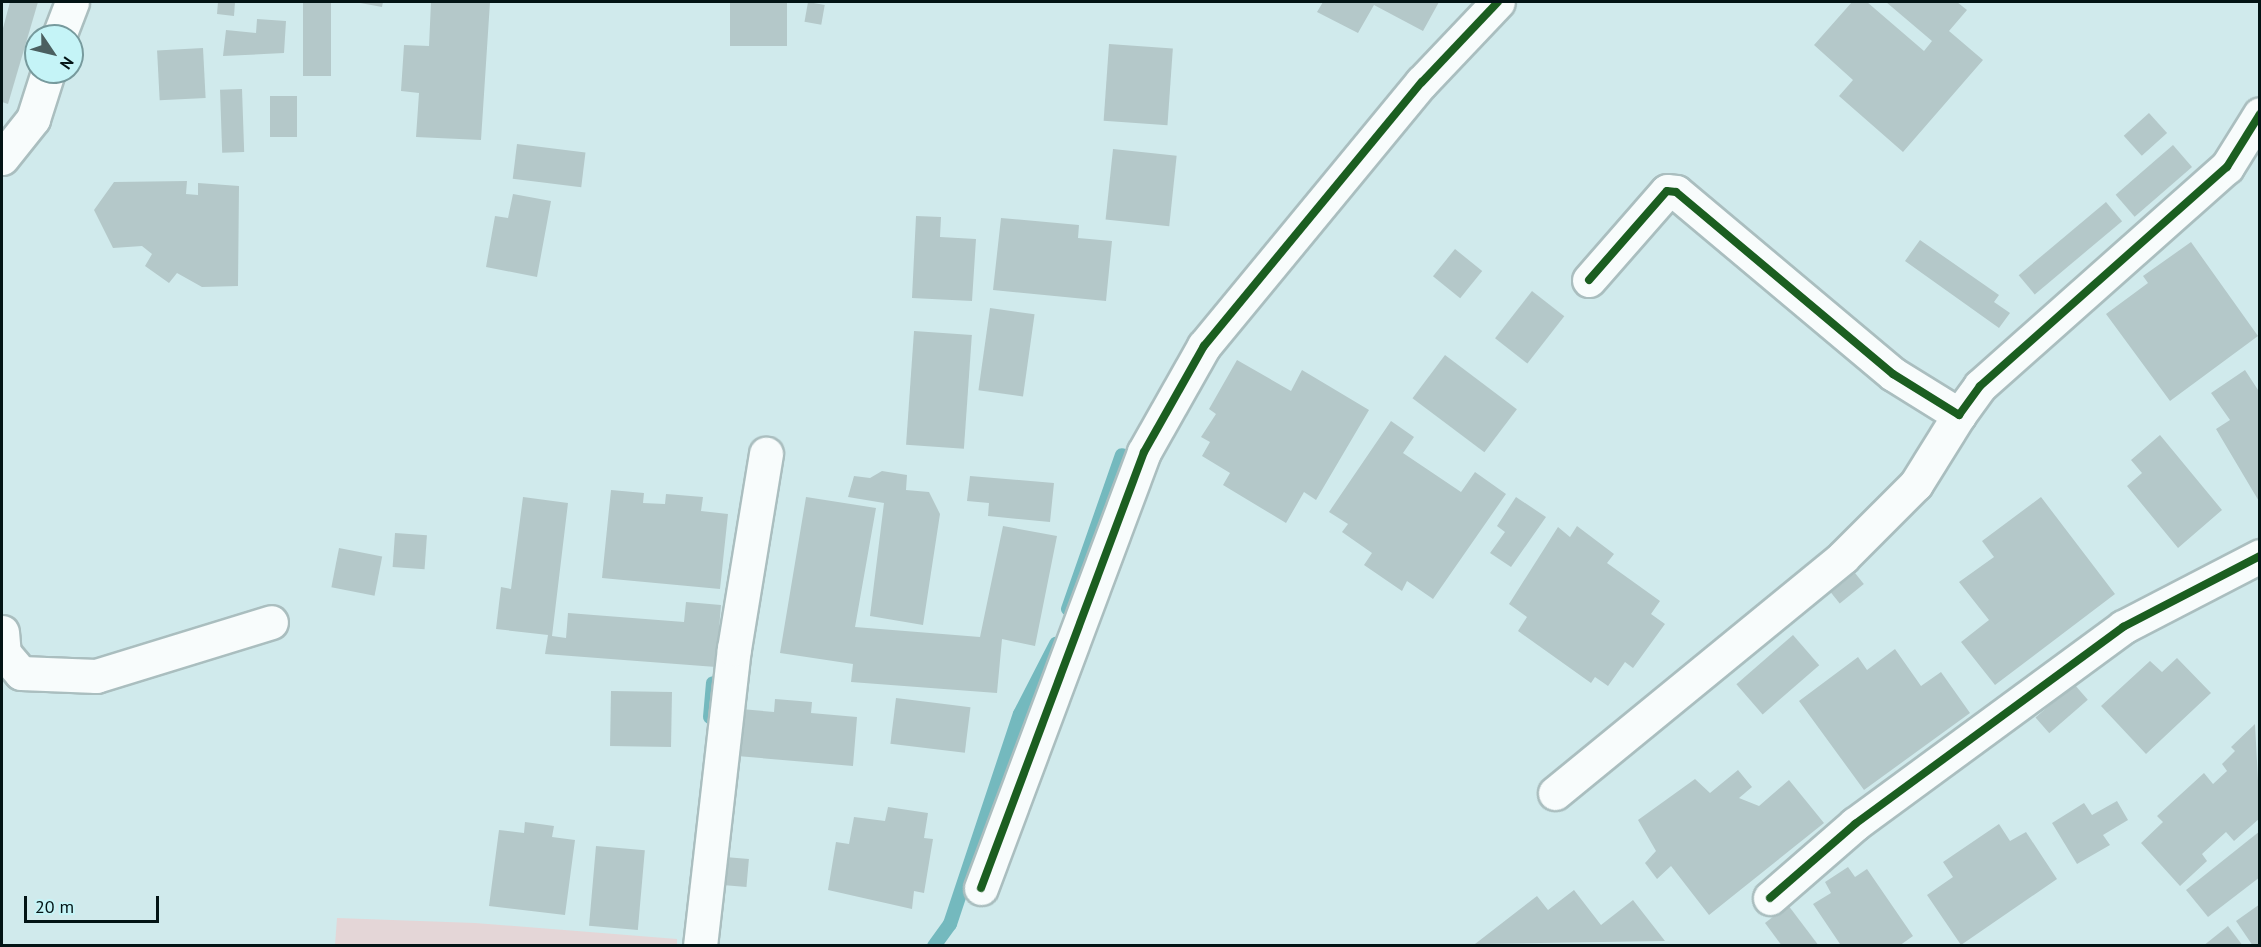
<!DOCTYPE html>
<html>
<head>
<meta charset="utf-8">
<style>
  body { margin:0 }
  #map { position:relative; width:2261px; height:947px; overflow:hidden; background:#d0eaec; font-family:"PT Sans",sans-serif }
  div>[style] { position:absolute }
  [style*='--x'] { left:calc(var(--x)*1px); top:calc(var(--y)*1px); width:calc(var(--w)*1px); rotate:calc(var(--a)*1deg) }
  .green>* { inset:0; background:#e4d6d7 }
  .stream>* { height:14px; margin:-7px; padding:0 7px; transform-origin:7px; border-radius:7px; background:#74b9be }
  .building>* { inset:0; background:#b4c8c9; transform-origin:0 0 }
  .roads { filter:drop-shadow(2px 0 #aabebf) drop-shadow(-2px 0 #aabebf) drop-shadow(0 2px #aabebf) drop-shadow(0 -2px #aabebf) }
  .minor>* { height:33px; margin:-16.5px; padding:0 16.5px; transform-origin:16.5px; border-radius:16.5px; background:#f8fcfc }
  .cycleway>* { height:8px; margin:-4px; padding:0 4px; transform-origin:4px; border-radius:4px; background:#1b5e20 }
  span { translate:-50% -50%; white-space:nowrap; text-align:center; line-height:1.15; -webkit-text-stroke:4.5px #c5f4f7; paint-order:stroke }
  .frame { position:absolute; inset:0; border:3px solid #031415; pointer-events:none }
  .north { position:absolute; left:24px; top:24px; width:60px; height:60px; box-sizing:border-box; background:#c5f4f7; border:2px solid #779a9d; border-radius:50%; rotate:125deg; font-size:16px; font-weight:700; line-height:24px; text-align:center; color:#031415 }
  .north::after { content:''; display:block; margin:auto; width:21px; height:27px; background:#4b5f60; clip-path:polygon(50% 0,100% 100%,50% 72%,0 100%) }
  .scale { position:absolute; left:24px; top:896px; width:135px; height:27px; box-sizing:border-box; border:3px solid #031415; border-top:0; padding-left:8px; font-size:18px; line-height:21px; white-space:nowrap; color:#031415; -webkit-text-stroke:4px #c5f4f7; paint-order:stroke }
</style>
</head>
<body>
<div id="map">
  <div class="green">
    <div style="clip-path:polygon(337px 918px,475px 923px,677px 939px,677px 946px,335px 945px)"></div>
  </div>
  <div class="stream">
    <div style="--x:1068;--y:609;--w:163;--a:-70.7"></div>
    <div style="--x:710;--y:717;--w:34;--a:-85"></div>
    <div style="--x:934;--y:946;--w:27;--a:-54"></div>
    <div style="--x:950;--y:924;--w:221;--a:-71.6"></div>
    <div style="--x:1020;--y:714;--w:79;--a:-62.8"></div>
  </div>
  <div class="building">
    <div style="clip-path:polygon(10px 2px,38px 2px,8px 104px,2px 102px,2px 32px)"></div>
    <div style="clip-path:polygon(218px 2px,235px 2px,234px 16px,217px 14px)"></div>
    <div style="left:303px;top:2px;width:28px;height:74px"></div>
    <div style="clip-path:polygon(355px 2px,383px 2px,382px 7px)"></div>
    <div style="clip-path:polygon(431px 2px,490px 2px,481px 140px,416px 137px,419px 93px,401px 91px,404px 45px,429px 46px)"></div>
    <div style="left:730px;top:2px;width:57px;height:44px"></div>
    <div style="left:808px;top:2px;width:17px;height:20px;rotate:10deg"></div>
    <div style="clip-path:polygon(1323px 2px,1439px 2px,1423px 31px,1374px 5px,1358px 33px,1317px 12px)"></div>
    <div style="clip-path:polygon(1852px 2px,1867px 2px,1924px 51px,1932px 41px,1886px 2px,1957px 2px,1967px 10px,1949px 31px,1983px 60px,1903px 152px,1839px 96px,1853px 80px,1814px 45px)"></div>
    <div style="clip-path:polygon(257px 19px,286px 21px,284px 53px,223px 56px,226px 30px,256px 33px)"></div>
    <div style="left:1109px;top:44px;width:64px;height:77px;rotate:4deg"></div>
    <div style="left:203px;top:48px;width:50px;height:46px;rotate:87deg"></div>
    <div style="left:242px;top:89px;width:63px;height:22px;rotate:88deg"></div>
    <div style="left:270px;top:96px;width:27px;height:41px"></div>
    <div style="left:2149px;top:113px;width:27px;height:34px;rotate:48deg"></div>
    <div style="left:517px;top:144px;width:69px;height:35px;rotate:7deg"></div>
    <div style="left:2173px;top:145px;width:29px;height:76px;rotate:49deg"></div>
    <div style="left:1113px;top:149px;width:64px;height:71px;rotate:6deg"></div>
    <div style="clip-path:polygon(187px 181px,186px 194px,198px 195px,198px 183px,239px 186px,238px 286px,202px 287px,177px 273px,169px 283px,145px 266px,152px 254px,142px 246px,113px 248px,94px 210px,114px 182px)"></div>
    <div style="clip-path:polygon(513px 194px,551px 201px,537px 277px,486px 267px,495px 216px,508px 218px)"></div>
    <div style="left:2106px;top:202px;width:25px;height:114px;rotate:50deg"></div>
    <div style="clip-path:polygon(916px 216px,941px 217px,940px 237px,976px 239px,972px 301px,912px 298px)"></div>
    <div style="clip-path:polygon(1001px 218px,1079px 225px,1078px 238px,1112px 241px,1106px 301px,993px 290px)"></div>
    <div style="clip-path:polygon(1920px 240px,1999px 295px,1994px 302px,2010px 313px,1999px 328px,1905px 261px)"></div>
    <div style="clip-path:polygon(2191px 242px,2258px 336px,2170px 401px,2106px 314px,2148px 283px,2143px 276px)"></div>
    <div style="left:1455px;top:249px;width:35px;height:35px;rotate:39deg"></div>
    <div style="left:1532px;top:291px;width:41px;height:60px;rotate:38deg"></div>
    <div style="left:990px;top:308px;width:45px;height:83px;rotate:8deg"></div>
    <div style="left:914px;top:331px;width:58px;height:114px;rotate:4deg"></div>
    <div style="left:1445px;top:355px;width:90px;height:54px;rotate:37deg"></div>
    <div style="clip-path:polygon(1237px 360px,1291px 391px,1302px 370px,1369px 410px,1316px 500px,1304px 492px,1286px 523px,1223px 485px,1230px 473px,1202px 456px,1210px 442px,1201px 437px,1216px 414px,1209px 409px)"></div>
    <div style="clip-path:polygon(2245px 370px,2260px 393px,2260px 503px,2216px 429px,2230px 420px,2211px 393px)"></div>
    <div style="clip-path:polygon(1391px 421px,1414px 437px,1403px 453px,1461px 492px,1475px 472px,1506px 494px,1433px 599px,1407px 581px,1402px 591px,1364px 565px,1372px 553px,1342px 532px,1348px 524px,1329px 512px)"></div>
    <div style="clip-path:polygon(2160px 435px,2222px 510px,2178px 548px,2127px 486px,2142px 473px,2131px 460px)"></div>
    <div style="clip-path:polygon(882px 471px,907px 475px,906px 490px,929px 492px,940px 514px,923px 625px,870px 616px,884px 503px,848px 497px,854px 476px,870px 478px)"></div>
    <div style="clip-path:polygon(970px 476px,1054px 483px,1050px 522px,988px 516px,989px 503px,967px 501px)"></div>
    <div style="clip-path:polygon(611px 490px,644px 493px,643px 503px,665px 504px,666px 494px,703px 497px,701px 511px,728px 514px,720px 589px,602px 578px)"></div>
    <div style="clip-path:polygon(523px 497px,568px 503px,552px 636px,566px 638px,568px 613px,684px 622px,686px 602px,721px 605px,716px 667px,545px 654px,548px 635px,496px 629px,501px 587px,511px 589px)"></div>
    <div style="clip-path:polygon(806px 497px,876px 508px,855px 627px,980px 637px,1003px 526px,1057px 536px,1035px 646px,1002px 639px,997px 693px,851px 682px,853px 664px,780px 653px)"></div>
    <div style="clip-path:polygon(1516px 497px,1546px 517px,1511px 567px,1490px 553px,1505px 532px,1497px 526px)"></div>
    <div style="clip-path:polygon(2041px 497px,2115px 594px,1995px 685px,1961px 642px,1989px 620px,1959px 582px,1994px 557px,1982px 541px)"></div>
    <div style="clip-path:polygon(1577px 526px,1614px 554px,1607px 563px,1660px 601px,1651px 614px,1665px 624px,1633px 668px,1625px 662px,1608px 686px,1595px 677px,1591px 683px,1518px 631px,1527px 617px,1509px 604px,1558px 527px,1570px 537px)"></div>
    <div style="left:395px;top:533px;width:32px;height:34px;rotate:4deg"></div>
    <div style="left:339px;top:548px;width:44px;height:40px;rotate:11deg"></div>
    <div style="left:1855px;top:573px;width:14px;height:31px;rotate:51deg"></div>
    <div style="left:1793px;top:635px;width:40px;height:75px;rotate:49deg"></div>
    <div style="clip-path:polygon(1895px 649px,1921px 686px,1941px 672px,1970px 713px,1864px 790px,1799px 701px,1858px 657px,1867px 670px)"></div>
    <div style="clip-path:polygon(2177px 658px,2211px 693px,2146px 754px,2101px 706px,2150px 661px,2162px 672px)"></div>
    <div style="left:2074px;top:684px;width:21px;height:51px;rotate:49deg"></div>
    <div style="left:611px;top:691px;width:61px;height:55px;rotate:1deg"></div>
    <div style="left:896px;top:698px;width:75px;height:46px;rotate:7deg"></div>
    <div style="clip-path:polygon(775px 699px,812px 702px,811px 713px,857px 717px,853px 766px,737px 756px,741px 709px,774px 712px)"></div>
    <div style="clip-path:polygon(2255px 724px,2260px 818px,2234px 841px,2226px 832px,2202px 854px,2207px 861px,2180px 886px,2141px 843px,2163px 822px,2157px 816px,2204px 773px,2213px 784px,2227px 771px,2222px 764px,2235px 751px,2231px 747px)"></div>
    <div style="clip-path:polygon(1738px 770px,1752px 787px,1739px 798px,1759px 806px,1789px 780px,1824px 823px,1709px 915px,1671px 866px,1657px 879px,1645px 863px,1656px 851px,1638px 820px,1695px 779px,1710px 793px)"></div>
    <div style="clip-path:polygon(2117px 801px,2128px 820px,2103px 835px,2110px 845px,2077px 864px,2052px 823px,2084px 803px,2092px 815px)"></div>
    <div style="clip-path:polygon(888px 807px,928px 813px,924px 838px,933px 839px,924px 893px,914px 891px,912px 909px,828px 890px,836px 842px,849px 844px,854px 817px,885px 821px)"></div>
    <div style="clip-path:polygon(525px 822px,554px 826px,552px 837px,575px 840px,565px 915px,489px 906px,499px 830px,524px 833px)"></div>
    <div style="clip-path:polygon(1999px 824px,2010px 841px,2026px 832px,2057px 879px,1961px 945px,1927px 895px,1953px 877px,1943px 862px)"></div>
    <div style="clip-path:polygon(2260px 831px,2260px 877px,2208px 917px,2186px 890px)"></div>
    <div style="left:596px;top:846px;width:49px;height:80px;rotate:5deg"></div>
    <div style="left:725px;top:857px;width:24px;height:28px;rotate:5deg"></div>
    <div style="clip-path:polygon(1848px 867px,1855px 877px,1867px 869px,1913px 936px,1899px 946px,1840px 944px,1813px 904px,1831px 893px,1825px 882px)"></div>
    <div style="clip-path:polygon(1574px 890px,1601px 925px,1633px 900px,1665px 941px,1475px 944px,1537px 896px,1548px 910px)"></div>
    <div style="clip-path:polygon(2260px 904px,2260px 946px,2253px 946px,2236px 921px)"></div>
    <div style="clip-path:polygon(1788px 905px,1819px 946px,1782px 946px,1765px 923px)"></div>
    <div style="clip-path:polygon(2228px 926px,2243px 946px,2203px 946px)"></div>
  </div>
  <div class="roads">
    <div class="minor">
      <div style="--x:59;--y:36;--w:36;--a:-69"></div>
      <div style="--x:2;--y:158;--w:50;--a:-51.5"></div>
      <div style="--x:33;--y:119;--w:49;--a:-72.3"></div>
      <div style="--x:1589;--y:280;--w:118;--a:-48.8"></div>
      <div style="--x:1667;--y:191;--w:9;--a:6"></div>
      <div style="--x:1676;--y:192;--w:283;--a:40"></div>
      <div style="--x:1893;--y:374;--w:78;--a:31.8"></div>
      <div style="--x:1959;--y:415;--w:36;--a:-54"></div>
      <div style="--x:1980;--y:386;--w:330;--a:-41.6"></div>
      <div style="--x:2227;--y:167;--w:62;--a:-58.1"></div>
      <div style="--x:2;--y:632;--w:21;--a:85"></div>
      <div style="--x:4;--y:653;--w:26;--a:50"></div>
      <div style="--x:21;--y:673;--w:75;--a:2.3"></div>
      <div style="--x:96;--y:676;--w:183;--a:-17.1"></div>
      <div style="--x:1555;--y:793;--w:372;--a:-39.3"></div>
      <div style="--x:1843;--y:557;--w:103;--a:-45"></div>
      <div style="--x:1916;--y:484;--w:81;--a:-58.1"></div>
      <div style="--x:981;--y:888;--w:465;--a:-69.5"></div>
      <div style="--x:1144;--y:452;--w:122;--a:-60.5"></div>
      <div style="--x:1204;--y:346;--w:342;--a:-50.5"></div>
      <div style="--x:1422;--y:82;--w:110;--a:-46.5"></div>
      <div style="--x:1770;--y:898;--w:113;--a:-41"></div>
      <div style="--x:1855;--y:824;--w:333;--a:-36.3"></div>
      <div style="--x:2123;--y:627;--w:154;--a:-27.4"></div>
      <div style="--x:700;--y:946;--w:299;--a:-83.5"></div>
      <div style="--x:734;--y:649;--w:198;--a:-80.7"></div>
    </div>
  </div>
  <div class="cycleway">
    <div style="--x:1589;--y:280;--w:118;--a:-48.8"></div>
    <div style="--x:1667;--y:191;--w:9;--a:6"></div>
    <div style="--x:1676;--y:192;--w:283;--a:40"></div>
    <div style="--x:1893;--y:374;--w:78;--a:31.8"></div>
    <div style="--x:1959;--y:415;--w:36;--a:-54"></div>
    <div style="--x:1980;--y:386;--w:330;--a:-41.6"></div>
    <div style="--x:2227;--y:167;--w:62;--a:-58.1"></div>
    <div style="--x:981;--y:888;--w:465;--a:-69.5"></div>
    <div style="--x:1144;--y:452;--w:122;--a:-60.5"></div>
    <div style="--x:1204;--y:346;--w:342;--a:-50.5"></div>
    <div style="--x:1422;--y:82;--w:110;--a:-46.5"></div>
    <div style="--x:1770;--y:898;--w:113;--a:-41"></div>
    <div style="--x:1855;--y:824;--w:333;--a:-36.3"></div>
    <div style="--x:2123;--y:627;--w:154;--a:-27.4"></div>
  </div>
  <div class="frame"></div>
  <div class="north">N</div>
  <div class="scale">20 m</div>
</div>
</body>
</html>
